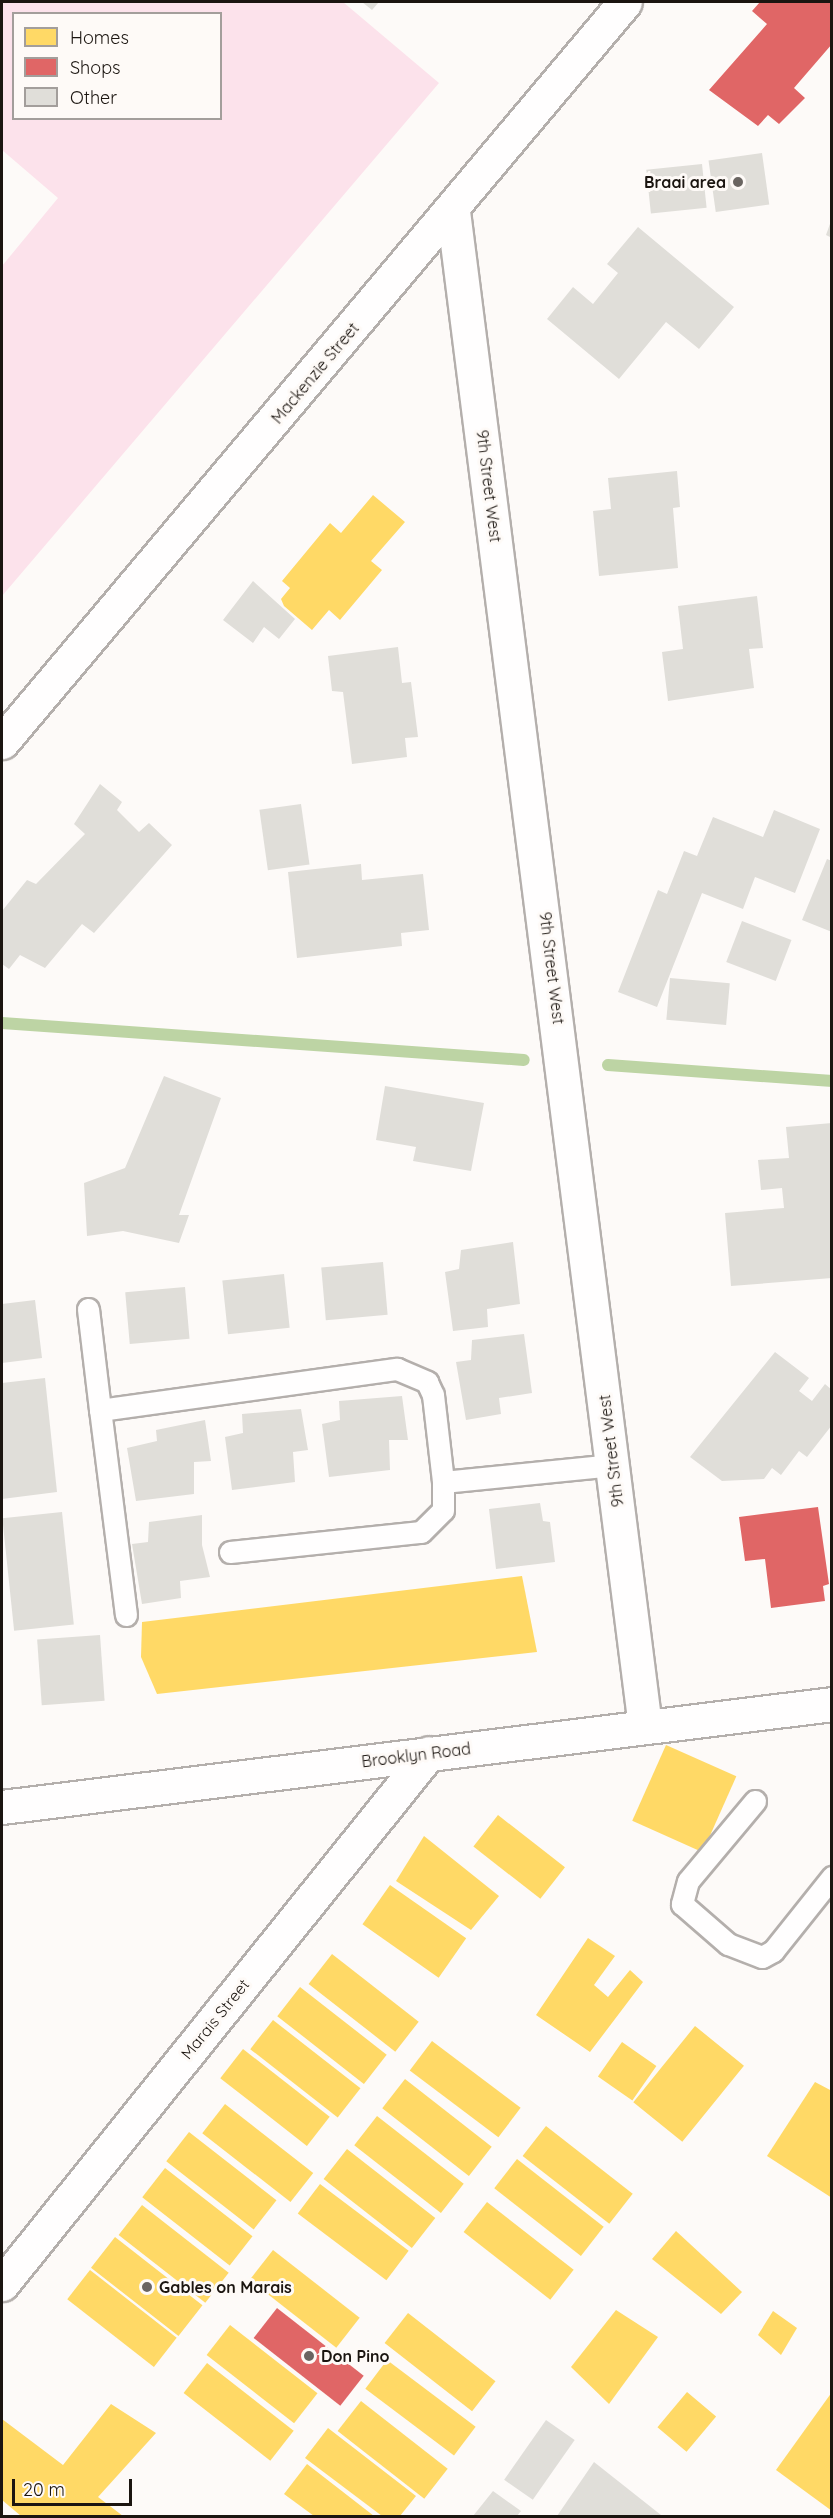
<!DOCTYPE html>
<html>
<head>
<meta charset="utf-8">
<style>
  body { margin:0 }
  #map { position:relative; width:833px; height:2518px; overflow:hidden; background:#fdfaf8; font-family:Quicksand,sans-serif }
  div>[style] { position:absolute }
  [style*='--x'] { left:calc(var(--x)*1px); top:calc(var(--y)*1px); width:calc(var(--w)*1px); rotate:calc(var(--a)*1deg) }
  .green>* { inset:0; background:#fce2eb }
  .homes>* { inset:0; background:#ffd966; transform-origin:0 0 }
  .shops>* { inset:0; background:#e06666; transform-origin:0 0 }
  .stream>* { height:12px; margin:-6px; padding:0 6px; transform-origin:6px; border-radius:6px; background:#bdd4a4 }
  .building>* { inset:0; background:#e0ded9; transform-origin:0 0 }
  .roads { filter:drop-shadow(2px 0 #b4afac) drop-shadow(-2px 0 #b4afac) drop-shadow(0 2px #b4afac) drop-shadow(0 -2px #b4afac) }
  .lane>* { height:21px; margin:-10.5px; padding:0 10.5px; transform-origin:10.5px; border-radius:10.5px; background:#fffefe }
  .street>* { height:33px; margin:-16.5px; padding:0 16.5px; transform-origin:16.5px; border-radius:16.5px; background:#fffefe }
  .secondary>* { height:33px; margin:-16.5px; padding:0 16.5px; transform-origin:16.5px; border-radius:16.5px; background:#fffefe }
  .dots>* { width:16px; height:16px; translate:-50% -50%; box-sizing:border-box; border:3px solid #fefaf7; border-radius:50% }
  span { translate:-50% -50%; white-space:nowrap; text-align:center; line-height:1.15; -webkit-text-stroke:6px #fefaf7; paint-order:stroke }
  .poi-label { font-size:16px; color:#1b1510; font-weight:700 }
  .right { translate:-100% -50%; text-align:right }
  .left { translate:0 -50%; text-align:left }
  .street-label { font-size:16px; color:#1b1510 }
  .frame { position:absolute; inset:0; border:3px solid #1b1510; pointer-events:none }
  .legend { position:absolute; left:12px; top:12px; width:210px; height:108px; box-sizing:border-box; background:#fefaf7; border:2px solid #a39e9b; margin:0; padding:8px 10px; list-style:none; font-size:18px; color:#1b1510 }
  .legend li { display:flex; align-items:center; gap:12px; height:30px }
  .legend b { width:30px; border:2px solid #a39e9b }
  .scale { position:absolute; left:12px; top:2479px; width:120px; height:27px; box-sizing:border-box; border:3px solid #1b1510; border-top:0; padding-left:8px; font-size:18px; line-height:21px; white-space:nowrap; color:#1b1510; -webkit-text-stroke:4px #fefaf7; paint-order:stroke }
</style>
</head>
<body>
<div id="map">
  <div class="green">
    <div style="clip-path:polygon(evenodd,2px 2px,343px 2px,439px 83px,2px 596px,2px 266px,58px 198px,2px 150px,2px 2px,14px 14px,220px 14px,220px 118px,14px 118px,14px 14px)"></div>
  </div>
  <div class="homes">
    <div style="clip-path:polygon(373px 495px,405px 522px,371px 561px,382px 570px,340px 620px,329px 610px,312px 630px,284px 606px,281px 599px,290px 588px,282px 581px,330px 523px,341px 533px)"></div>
    <div style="clip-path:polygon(522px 1576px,537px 1652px,157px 1694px,141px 1657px,142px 1622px)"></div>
    <div style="left:666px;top:1745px;width:77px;height:83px;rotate:24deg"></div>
    <div style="left:498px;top:1815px;width:85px;height:40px;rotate:38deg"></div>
    <div style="clip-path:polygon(424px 1836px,499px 1896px,471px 1930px,396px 1881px)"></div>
    <div style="left:390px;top:1885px;width:93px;height:48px;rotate:35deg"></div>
    <div style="clip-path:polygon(588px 1938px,615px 1956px,594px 1985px,608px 1997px,630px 1970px,643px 1982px,590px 2052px,536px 2015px)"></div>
    <div style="left:332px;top:1954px;width:110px;height:38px;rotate:38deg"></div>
    <div style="left:300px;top:1987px;width:110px;height:37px;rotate:38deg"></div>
    <div style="left:273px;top:2020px;width:111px;height:37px;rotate:38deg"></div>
    <div style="left:695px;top:2026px;width:63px;height:98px;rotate:39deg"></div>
    <div style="left:432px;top:2041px;width:111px;height:37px;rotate:37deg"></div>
    <div style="left:622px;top:2042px;width:42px;height:42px;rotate:35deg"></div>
    <div style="left:243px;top:2049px;width:110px;height:37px;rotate:38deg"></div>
    <div style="left:405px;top:2079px;width:110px;height:37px;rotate:38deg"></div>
    <div style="clip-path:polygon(815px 2082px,832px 2091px,832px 2198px,767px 2156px)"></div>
    <div style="left:225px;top:2104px;width:112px;height:37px;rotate:38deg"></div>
    <div style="left:377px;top:2116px;width:110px;height:37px;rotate:38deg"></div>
    <div style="left:546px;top:2126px;width:110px;height:38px;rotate:38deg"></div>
    <div style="left:189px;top:2132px;width:111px;height:37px;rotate:38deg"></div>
    <div style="left:347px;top:2149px;width:112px;height:38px;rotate:38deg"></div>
    <div style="left:517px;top:2159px;width:110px;height:37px;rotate:38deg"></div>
    <div style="left:165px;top:2168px;width:111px;height:37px;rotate:38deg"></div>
    <div style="left:320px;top:2184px;width:111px;height:37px;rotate:37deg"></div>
    <div style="left:487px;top:2202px;width:110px;height:38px;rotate:38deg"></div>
    <div style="left:142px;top:2205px;width:110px;height:38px;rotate:38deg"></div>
    <div style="clip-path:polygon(676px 2231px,742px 2292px,721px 2314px,652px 2259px)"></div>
    <div style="left:115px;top:2237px;width:111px;height:39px;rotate:38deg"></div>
    <div style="left:273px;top:2250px;width:110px;height:38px;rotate:38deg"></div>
    <div style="left:90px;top:2270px;width:110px;height:37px;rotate:38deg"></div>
    <div style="clip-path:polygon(616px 2310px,658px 2337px,609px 2404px,571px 2367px)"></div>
    <div style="clip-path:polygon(773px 2311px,797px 2328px,781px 2355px,758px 2335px)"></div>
    <div style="left:408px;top:2313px;width:111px;height:38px;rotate:38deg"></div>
    <div style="left:230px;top:2325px;width:111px;height:38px;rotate:38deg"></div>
    <div style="left:387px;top:2360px;width:111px;height:36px;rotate:37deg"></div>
    <div style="left:207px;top:2363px;width:110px;height:38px;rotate:38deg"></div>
    <div style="left:687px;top:2392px;width:38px;height:46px;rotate:40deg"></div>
    <div style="clip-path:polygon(832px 2392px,832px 2511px,776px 2470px)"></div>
    <div style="left:361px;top:2401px;width:110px;height:38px;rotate:38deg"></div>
    <div style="clip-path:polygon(111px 2404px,156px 2433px,98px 2497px,123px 2516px,21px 2516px,2px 2500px,2px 2419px,63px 2465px)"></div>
    <div style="clip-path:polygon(328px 2428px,416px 2496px,400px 2516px,382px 2516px,305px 2458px)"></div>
    <div style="clip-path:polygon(307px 2464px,374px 2516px,314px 2516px,284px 2494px)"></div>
  </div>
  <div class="shops">
    <div style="clip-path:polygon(760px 2px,832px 2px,832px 44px,794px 88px,805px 98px,779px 124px,768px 115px,758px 126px,709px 90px,767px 24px,752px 11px)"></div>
    <div style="clip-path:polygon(818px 1507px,829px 1584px,823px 1586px,825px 1601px,771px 1608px,765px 1559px,745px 1561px,739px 1517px)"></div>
    <div style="left:277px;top:2308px;width:110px;height:38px;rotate:38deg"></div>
  </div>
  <div class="stream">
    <div style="--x:2;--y:1023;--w:523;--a:4.05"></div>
    <div style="--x:608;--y:1065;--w:225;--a:4.1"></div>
  </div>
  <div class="building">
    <div style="clip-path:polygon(362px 2px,379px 2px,372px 10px)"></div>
    <div style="left:762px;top:153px;width:52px;height:54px;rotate:82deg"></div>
    <div style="left:702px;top:164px;width:44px;height:56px;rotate:84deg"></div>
    <div style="clip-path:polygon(831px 221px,832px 221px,832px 238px,826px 235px)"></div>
    <div style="clip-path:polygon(638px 227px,734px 307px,699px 349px,666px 322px,619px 379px,547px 319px,573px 287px,593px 304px,618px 273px,607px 264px)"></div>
    <div style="clip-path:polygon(677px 471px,680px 507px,673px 508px,678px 568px,599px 576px,593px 511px,611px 509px,608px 478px)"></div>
    <div style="clip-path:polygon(253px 581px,295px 619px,279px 639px,264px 627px,253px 643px,223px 620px)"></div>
    <div style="clip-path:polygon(757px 596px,763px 648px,749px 649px,754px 688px,668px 701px,662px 652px,683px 649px,678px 606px)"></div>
    <div style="clip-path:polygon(398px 647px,402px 683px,411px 682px,418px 737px,405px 738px,407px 757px,352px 764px,343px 692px,332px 691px,328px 656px)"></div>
    <div style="clip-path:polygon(100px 784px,122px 802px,117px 810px,139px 832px,149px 823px,172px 845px,94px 933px,82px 924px,45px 968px,20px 955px,9px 969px,2px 964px,2px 911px,27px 880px,36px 884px,85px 834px,74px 824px)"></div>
    <div style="left:301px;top:804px;width:61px;height:42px;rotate:82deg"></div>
    <div style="clip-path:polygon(774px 810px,820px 829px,795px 893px,755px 877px,743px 909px,702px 893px,657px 1007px,618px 992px,658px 890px,667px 894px,684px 851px,697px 856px,713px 817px,763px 837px)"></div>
    <div style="clip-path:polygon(827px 859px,832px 861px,832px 932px,802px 920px)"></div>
    <div style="clip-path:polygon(361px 864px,362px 880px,423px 874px,429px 930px,401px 933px,402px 946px,297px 958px,288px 872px)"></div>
    <div style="left:742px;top:921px;width:53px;height:44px;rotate:21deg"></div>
    <div style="left:670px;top:978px;width:60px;height:42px;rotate:5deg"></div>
    <div style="clip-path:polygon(164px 1076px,221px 1098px,179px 1215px,189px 1215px,179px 1243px,123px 1231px,87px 1236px,84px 1183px,125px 1168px)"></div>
    <div style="clip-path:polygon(385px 1086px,484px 1103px,471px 1171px,413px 1161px,416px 1147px,376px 1140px)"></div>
    <div style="clip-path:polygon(832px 1123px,832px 1278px,731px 1286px,725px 1213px,784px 1208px,782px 1188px,761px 1190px,758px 1160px,789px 1158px,786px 1127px)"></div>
    <div style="clip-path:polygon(513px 1242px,520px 1304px,487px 1309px,488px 1327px,453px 1331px,445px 1272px,459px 1269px,461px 1250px)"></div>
    <div style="left:383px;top:1262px;width:53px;height:62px;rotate:85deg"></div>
    <div style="left:284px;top:1274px;width:54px;height:62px;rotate:84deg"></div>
    <div style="left:185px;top:1287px;width:52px;height:60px;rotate:85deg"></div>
    <div style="clip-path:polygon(35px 1300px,42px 1358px,2px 1363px,2px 1304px)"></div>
    <div style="clip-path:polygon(524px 1334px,532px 1393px,499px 1398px,501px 1414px,466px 1420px,456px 1362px,471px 1360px,472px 1340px)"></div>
    <div style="clip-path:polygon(775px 1352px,809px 1378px,799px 1391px,812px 1401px,825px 1384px,832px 1390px,832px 1425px,807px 1457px,799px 1451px,781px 1475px,772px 1468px,764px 1479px,722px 1481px,690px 1457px)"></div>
    <div style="clip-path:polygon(45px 1378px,57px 1492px,2px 1499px,2px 1383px)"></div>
    <div style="clip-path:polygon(402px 1396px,408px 1440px,389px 1440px,390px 1470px,329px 1477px,322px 1424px,340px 1420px,339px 1401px)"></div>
    <div style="clip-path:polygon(301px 1409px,308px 1450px,293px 1452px,295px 1482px,232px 1490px,225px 1437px,243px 1433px,242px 1414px)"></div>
    <div style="clip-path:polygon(205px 1420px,211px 1461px,194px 1462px,194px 1494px,136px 1501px,127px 1448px,157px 1441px,156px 1430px)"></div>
    <div style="clip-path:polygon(540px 1503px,543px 1521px,550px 1522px,555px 1562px,496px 1569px,489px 1509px)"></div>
    <div style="left:62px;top:1512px;width:113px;height:60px;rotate:84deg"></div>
    <div style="clip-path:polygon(202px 1515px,202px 1545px,210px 1577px,180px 1581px,181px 1598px,142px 1604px,132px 1544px,148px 1542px,149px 1522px)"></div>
    <div style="left:100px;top:1635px;width:66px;height:63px;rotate:86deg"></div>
    <div style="left:546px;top:2420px;width:35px;height:73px;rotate:35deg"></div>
    <div style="clip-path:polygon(594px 2462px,661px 2515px,660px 2516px,557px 2516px)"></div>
    <div style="clip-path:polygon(493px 2491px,521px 2511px,517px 2516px,473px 2516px)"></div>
  </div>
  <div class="roads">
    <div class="lane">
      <div style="--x:88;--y:1309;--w:102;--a:83.2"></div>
      <div style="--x:230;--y:1552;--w:192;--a:-6"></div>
      <div style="--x:421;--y:1532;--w:31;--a:-45"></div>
      <div style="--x:443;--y:1510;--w:28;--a:-90"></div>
      <div style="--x:126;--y:1615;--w:207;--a:-97.2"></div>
      <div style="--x:100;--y:1410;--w:300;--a:-7.9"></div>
      <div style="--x:397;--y:1369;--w:33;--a:23"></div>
      <div style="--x:427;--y:1382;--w:14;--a:65"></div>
      <div style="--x:433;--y:1395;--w:88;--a:83.4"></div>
      <div style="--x:443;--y:1482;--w:171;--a:-5.7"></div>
      <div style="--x:755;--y:1801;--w:104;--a:129.9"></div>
      <div style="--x:688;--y:1881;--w:24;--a:105"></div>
      <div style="--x:682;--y:1904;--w:61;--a:41"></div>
      <div style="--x:728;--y:1944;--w:36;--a:21"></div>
      <div style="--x:762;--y:1957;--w:13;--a:-29"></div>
      <div style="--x:773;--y:1951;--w:95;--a:-51.4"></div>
    </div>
    <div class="street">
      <div style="--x:453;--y:211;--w:1527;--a:82.78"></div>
      <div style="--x:2;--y:742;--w:967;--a:-49.91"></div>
      <div style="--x:2;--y:2284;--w:681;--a:-51.2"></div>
    </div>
    <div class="secondary">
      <div style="--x:2;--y:1807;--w:836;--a:-7.07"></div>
    </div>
  </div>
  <div class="dots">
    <div style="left:738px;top:182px;background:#6a6561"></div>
    <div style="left:147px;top:2287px;background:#6a6561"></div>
    <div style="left:309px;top:2356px;background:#6a6561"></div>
  </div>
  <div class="poi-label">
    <span class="right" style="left:726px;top:182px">Braai area</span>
    <span class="left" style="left:159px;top:2287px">Gables on Marais</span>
    <span class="left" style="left:321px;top:2356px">Don Pino</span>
  </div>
  <div class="street-label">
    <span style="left:315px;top:373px;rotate:-50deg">Mackenzie Street</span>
    <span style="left:489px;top:486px;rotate:83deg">9th Street West</span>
    <span style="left:552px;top:968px;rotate:83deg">9th Street West</span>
    <span style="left:611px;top:1451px;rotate:-97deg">9th Street West</span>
    <span style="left:416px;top:1755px;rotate:-7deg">Brooklyn Road</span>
    <span style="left:215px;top:2019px;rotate:-51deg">Marais Street</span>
  </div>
  <div class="frame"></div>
  <ul class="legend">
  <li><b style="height:16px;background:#ffd966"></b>Homes</li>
  <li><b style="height:16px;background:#e06666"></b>Shops</li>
  <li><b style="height:16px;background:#e0ded9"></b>Other</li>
  </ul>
  <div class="scale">20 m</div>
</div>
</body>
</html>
